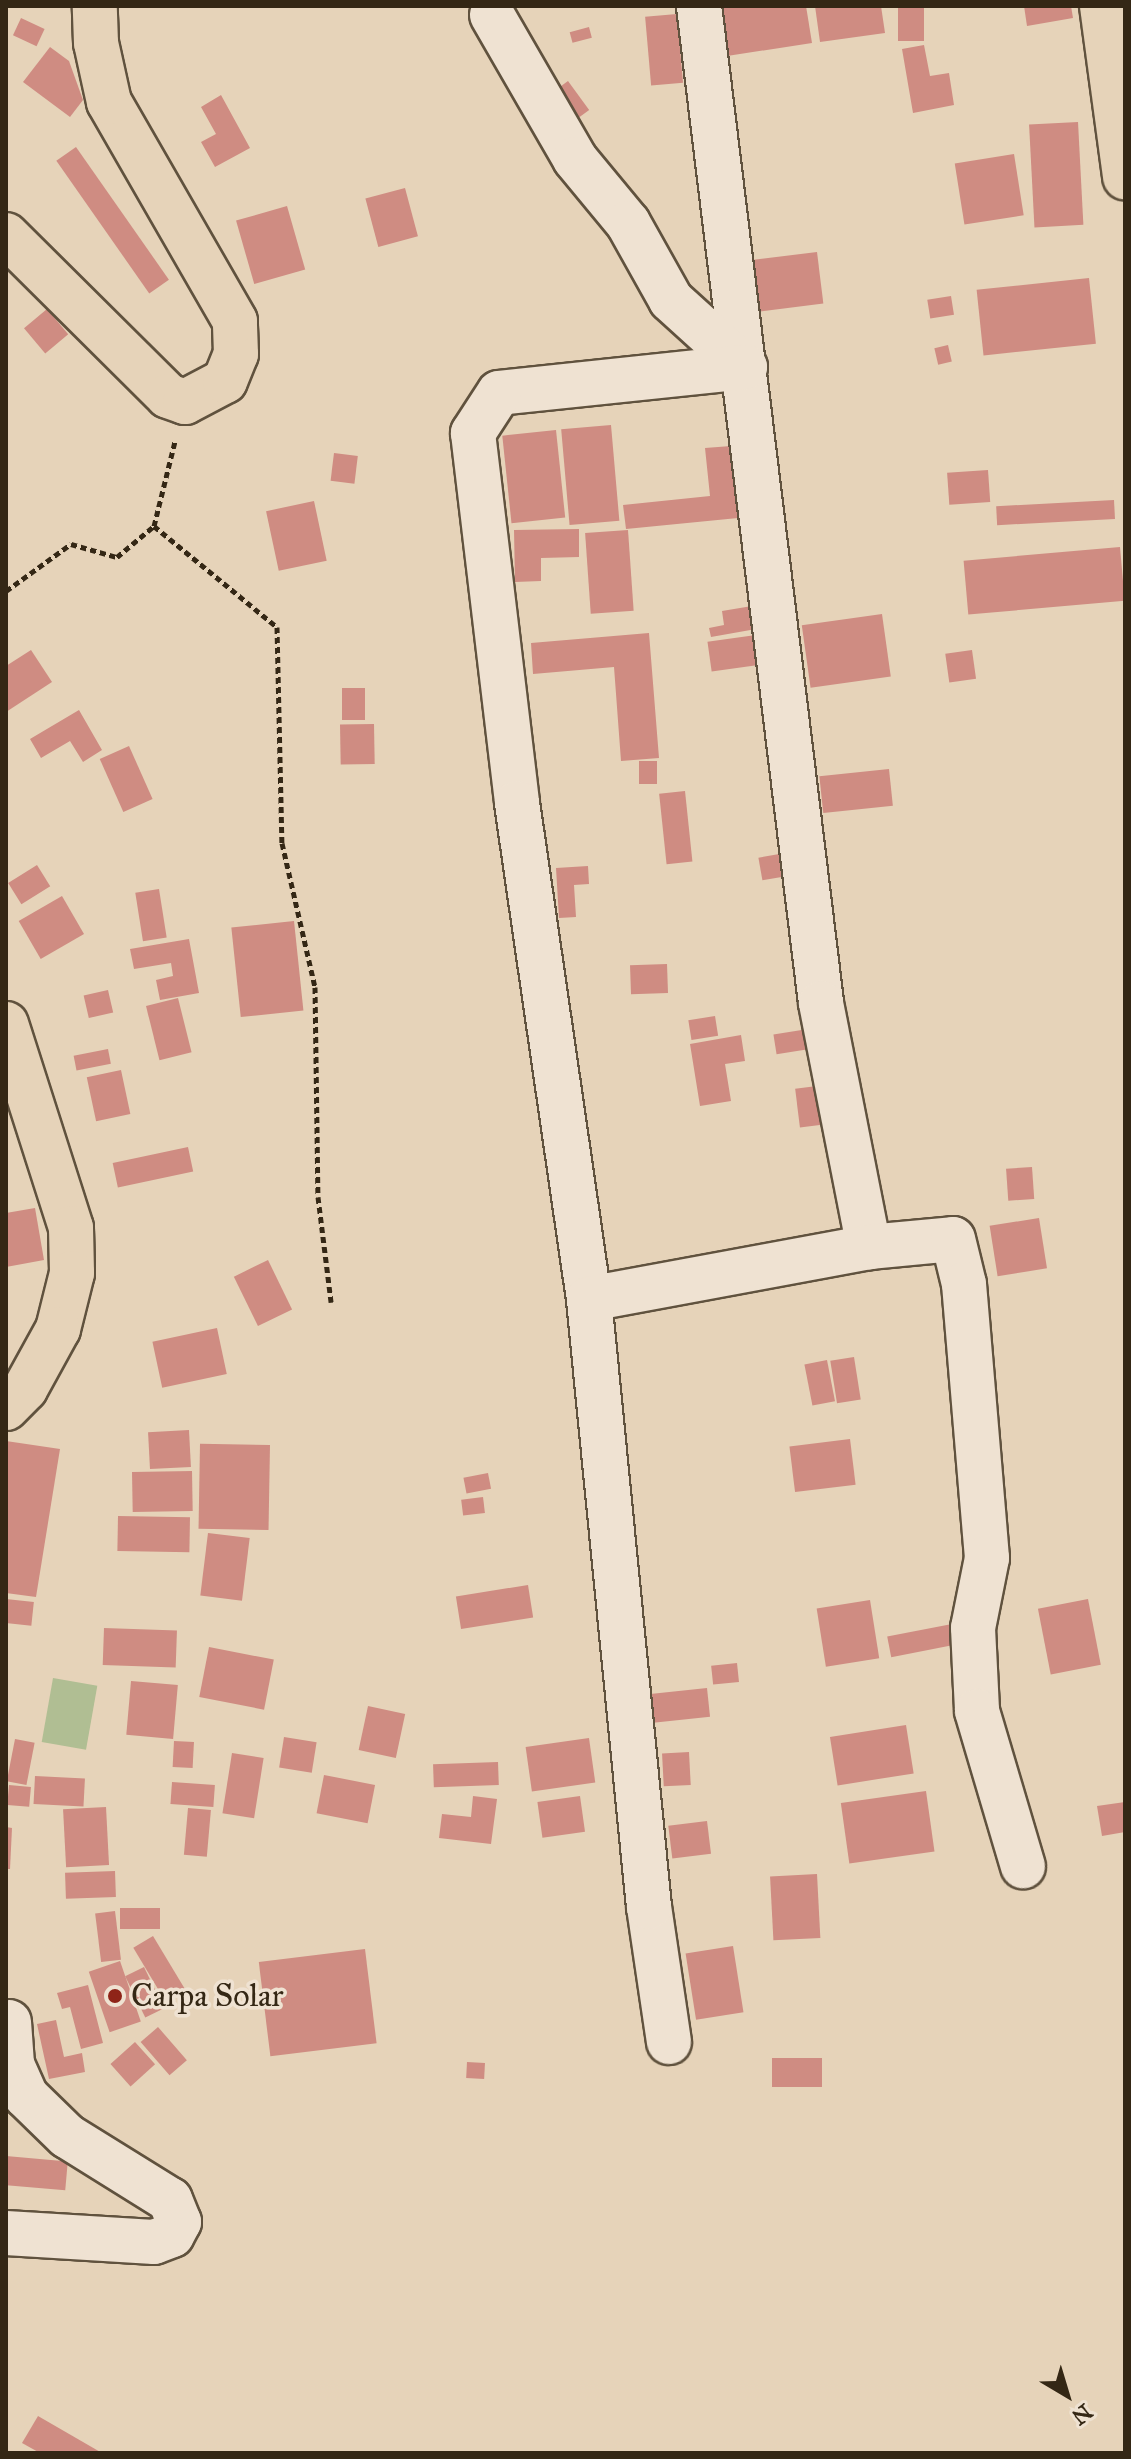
<!DOCTYPE html>
<html>
<head>
<meta charset="utf-8">
<style>
  body { margin:0 }
  #map { position:relative; width:1131px; height:2459px; overflow:hidden; background:#e6d3b9; font-family:"IM FELL Great Primer",serif }
  div>[style] { position:absolute }
  [style*='--x'] { left:calc(var(--x)*1px); top:calc(var(--y)*1px); width:calc(var(--w)*1px); rotate:calc(var(--a)*1deg) }
  .green>* { inset:0; background:#b0be93; transform-origin:0 0 }
  .building>* { inset:0; background:#cf8c82; transform-origin:0 0 }
  .path>* { height:5px; margin-top:-2.5px; transform-origin:0; background:repeating-linear-gradient(90deg,#342715 0 6px,transparent 0 10px) }
  .roads { filter:drop-shadow(2px 0 #60523e) drop-shadow(-2px 0 #60523e) drop-shadow(0 2px #60523e) drop-shadow(0 -2px #60523e) }
  .minor>* { height:44px; margin:-22px; padding:0 22px; transform-origin:22px; border-radius:22px; background:#efe2d2 }
  .major>* { height:44px; margin:-22px; padding:0 22px; transform-origin:22px; border-radius:22px; background:#e6d3b9 }
  .dots>* { width:22px; height:22px; translate:-50% -50%; box-sizing:border-box; border:4px solid #efe2d2; border-radius:50% }
  span { translate:-50% -50%; white-space:nowrap; text-align:center; line-height:1.15; -webkit-text-stroke:7px #efe2d2; paint-order:stroke }
  .poi-label { font-size:32px; color:#342715 }
  .left { translate:0 -50%; text-align:left }
  .frame { position:absolute; inset:0; border:8px solid #342715; pointer-events:none }
  .north { position:absolute; left:1027px; top:2355px; width:80px; height:80px; -webkit-text-stroke:6px #efe2d2; paint-order:stroke; rotate:142deg; font-size:22px; font-weight:700; line-height:32px; text-align:center; color:#342715 }
  .north::after { content:''; display:block; margin:auto; width:28px; height:36px; background:#342715; clip-path:polygon(50% 0,100% 100%,50% 72%,0 100%) }
</style>
</head>
<body>
<div id="map">
  <div class="green">
    <div style="left:53px;top:1678px;width:45px;height:65px;rotate:10deg"></div>
  </div>
  <div class="building">
    <div style="clip-path:polygon(720px 6px,806px 6px,812px 43px,727px 56px)"></div>
    <div style="clip-path:polygon(815px 6px,881px 6px,885px 33px,820px 42px)"></div>
    <div style="left:898px;top:6px;width:26px;height:35px"></div>
    <div style="clip-path:polygon(1024px 6px,1071px 6px,1073px 18px,1027px 26px)"></div>
    <div style="left:677px;top:14px;width:69px;height:32px;rotate:85deg"></div>
    <div style="left:21px;top:18px;width:26px;height:19px;rotate:25deg"></div>
    <div style="left:589px;top:27px;width:11px;height:20px;rotate:75deg"></div>
    <div style="clip-path:polygon(924px 45px,930px 76px,949px 73px,954px 105px,913px 113px,902px 49px)"></div>
    <div style="clip-path:polygon(50px 47px,69px 61px,83px 100px,70px 117px,23px 82px)"></div>
    <div style="left:568px;top:81px;width:36px;height:19px;rotate:54deg"></div>
    <div style="clip-path:polygon(221px 95px,250px 148px,215px 167px,201px 142px,216px 134px,201px 107px)"></div>
    <div style="left:1078px;top:122px;width:103px;height:49px;rotate:87deg"></div>
    <div style="left:76px;top:147px;width:162px;height:24px;rotate:55deg"></div>
    <div style="left:1014px;top:154px;width:62px;height:60px;rotate:81deg"></div>
    <div style="left:405px;top:188px;width:50px;height:41px;rotate:75deg"></div>
    <div style="left:287px;top:206px;width:66px;height:53px;rotate:74deg"></div>
    <div style="left:817px;top:252px;width:52px;height:72px;rotate:83deg"></div>
    <div style="left:1089px;top:278px;width:66px;height:113px;rotate:84deg"></div>
    <div style="left:951px;top:296px;width:19px;height:24px;rotate:81deg"></div>
    <div style="left:47px;top:309px;width:33px;height:30px;rotate:50deg"></div>
    <div style="left:948px;top:345px;width:17px;height:14px;rotate:77deg"></div>
    <div style="left:611px;top:425px;width:96px;height:50px;rotate:85deg"></div>
    <div style="left:556px;top:430px;width:88px;height:54px;rotate:84deg"></div>
    <div style="clip-path:polygon(731px 446px,738px 518px,626px 529px,623px 505px,710px 496px,705px 448px)"></div>
    <div style="left:334px;top:453px;width:24px;height:28px;rotate:7deg"></div>
    <div style="left:988px;top:470px;width:32px;height:41px;rotate:86deg"></div>
    <div style="left:1114px;top:500px;width:19px;height:118px;rotate:87deg"></div>
    <div style="left:314px;top:501px;width:61px;height:49px;rotate:78deg"></div>
    <div style="clip-path:polygon(579px 529px,579px 557px,541px 558px,541px 581px,515px 582px,514px 530px)"></div>
    <div style="left:628px;top:530px;width:81px;height:43px;rotate:86deg"></div>
    <div style="left:1120px;top:547px;width:54px;height:157px;rotate:85deg"></div>
    <div style="clip-path:polygon(752px 606px,756px 629px,711px 637px,709px 628px,724px 625px,722px 611px)"></div>
    <div style="left:882px;top:614px;width:63px;height:81px;rotate:82deg"></div>
    <div style="clip-path:polygon(649px 633px,659px 758px,621px 761px,614px 667px,533px 674px,531px 643px)"></div>
    <div style="left:756px;top:635px;width:30px;height:49px;rotate:82deg"></div>
    <div style="clip-path:polygon(31px 650px,52px 682px,6px 712px,6px 666px)"></div>
    <div style="left:972px;top:650px;width:29px;height:27px;rotate:82deg"></div>
    <div style="left:342px;top:688px;width:23px;height:32px"></div>
    <div style="clip-path:polygon(79px 710px,102px 750px,83px 762px,70px 741px,41px 758px,30px 739px)"></div>
    <div style="left:374px;top:724px;width:40px;height:34px;rotate:89deg"></div>
    <div style="left:129px;top:746px;width:58px;height:32px;rotate:66deg"></div>
    <div style="left:639px;top:761px;width:18px;height:23px"></div>
    <div style="left:889px;top:769px;width:37px;height:70px;rotate:84deg"></div>
    <div style="left:685px;top:791px;width:71px;height:26px;rotate:84deg"></div>
    <div style="left:785px;top:853px;width:23px;height:27px;rotate:80deg"></div>
    <div style="left:37px;top:865px;width:25px;height:34px;rotate:58deg"></div>
    <div style="clip-path:polygon(588px 866px,589px 884px,574px 885px,576px 917px,559px 918px,556px 868px)"></div>
    <div style="left:159px;top:889px;width:49px;height:24px;rotate:81deg"></div>
    <div style="left:62px;top:896px;width:44px;height:50px;rotate:60deg"></div>
    <div style="left:294px;top:921px;width:90px;height:63px;rotate:84deg"></div>
    <div style="clip-path:polygon(189px 939px,199px 993px,160px 1000px,156px 980px,173px 976px,171px 963px,134px 969px,130px 949px)"></div>
    <div style="left:667px;top:964px;width:29px;height:37px;rotate:88deg"></div>
    <div style="left:108px;top:990px;width:23px;height:25px;rotate:77deg"></div>
    <div style="left:178px;top:998px;width:56px;height:33px;rotate:76deg"></div>
    <div style="left:715px;top:1016px;width:20px;height:27px;rotate:81deg"></div>
    <div style="left:808px;top:1029px;width:20px;height:35px;rotate:81deg"></div>
    <div style="clip-path:polygon(741px 1035px,745px 1061px,725px 1064px,731px 1101px,700px 1106px,690px 1044px)"></div>
    <div style="left:108px;top:1049px;width:15px;height:35px;rotate:79deg"></div>
    <div style="left:121px;top:1070px;width:45px;height:35px;rotate:78deg"></div>
    <div style="left:817px;top:1086px;width:39px;height:22px;rotate:83deg"></div>
    <div style="left:188px;top:1147px;width:25px;height:77px;rotate:78deg"></div>
    <div style="left:1032px;top:1167px;width:32px;height:26px;rotate:86deg"></div>
    <div style="clip-path:polygon(35px 1208px,44px 1260px,6px 1267px,6px 1213px)"></div>
    <div style="left:1039px;top:1218px;width:51px;height:50px;rotate:81deg"></div>
    <div style="left:268px;top:1260px;width:55px;height:38px;rotate:64deg"></div>
    <div style="left:217px;top:1328px;width:47px;height:66px;rotate:78deg"></div>
    <div style="left:854px;top:1357px;width:43px;height:24px;rotate:81deg"></div>
    <div style="left:827px;top:1360px;width:42px;height:23px;rotate:79deg"></div>
    <div style="left:189px;top:1430px;width:37px;height:41px;rotate:87deg"></div>
    <div style="left:850px;top:1439px;width:46px;height:61px;rotate:83deg"></div>
    <div style="clip-path:polygon(6px 1441px,60px 1449px,36px 1597px,6px 1593px)"></div>
    <div style="left:270px;top:1445px;width:85px;height:70px;rotate:91deg"></div>
    <div style="left:192px;top:1471px;width:40px;height:60px;rotate:89deg"></div>
    <div style="left:488px;top:1473px;width:16px;height:25px;rotate:79deg"></div>
    <div style="left:483px;top:1497px;width:16px;height:22px;rotate:83deg"></div>
    <div style="left:118px;top:1516px;width:72px;height:35px;rotate:1deg"></div>
    <div style="left:208px;top:1533px;width:42px;height:63px;rotate:7deg"></div>
    <div style="left:528px;top:1585px;width:33px;height:73px;rotate:81deg"></div>
    <div style="left:6px;top:1599px;width:28px;height:24px;rotate:6deg"></div>
    <div style="left:1088px;top:1599px;width:67px;height:51px;rotate:79deg"></div>
    <div style="left:870px;top:1600px;width:59px;height:54px;rotate:81deg"></div>
    <div style="left:952px;top:1624px;width:21px;height:66px;rotate:79deg"></div>
    <div style="left:104px;top:1628px;width:73px;height:37px;rotate:2deg"></div>
    <div style="left:209px;top:1647px;width:66px;height:51px;rotate:11deg"></div>
    <div style="left:737px;top:1663px;width:19px;height:26px;rotate:84deg"></div>
    <div style="left:131px;top:1681px;width:47px;height:54px;rotate:5deg"></div>
    <div style="left:707px;top:1688px;width:29px;height:57px;rotate:84deg"></div>
    <div style="left:368px;top:1706px;width:38px;height:45px;rotate:12deg"></div>
    <div style="left:906px;top:1725px;width:49px;height:77px;rotate:81deg"></div>
    <div style="left:284px;top:1737px;width:33px;height:31px;rotate:9deg"></div>
    <div style="left:589px;top:1738px;width:45px;height:64px;rotate:82deg"></div>
    <div style="left:15px;top:1739px;width:20px;height:43px;rotate:11deg"></div>
    <div style="left:174px;top:1741px;width:20px;height:26px;rotate:3deg"></div>
    <div style="left:689px;top:1752px;width:33px;height:27px;rotate:87deg"></div>
    <div style="left:232px;top:1753px;width:32px;height:61px;rotate:9deg"></div>
    <div style="left:498px;top:1762px;width:23px;height:65px;rotate:88deg"></div>
    <div style="left:324px;top:1775px;width:52px;height:39px;rotate:11deg"></div>
    <div style="left:35px;top:1776px;width:50px;height:28px;rotate:3deg"></div>
    <div style="left:172px;top:1782px;width:43px;height:22px;rotate:4deg"></div>
    <div style="left:9px;top:1785px;width:22px;height:20px;rotate:5deg"></div>
    <div style="left:926px;top:1791px;width:61px;height:86px;rotate:82deg"></div>
    <div style="clip-path:polygon(473px 1796px,497px 1799px,491px 1844px,439px 1838px,442px 1814px,471px 1817px)"></div>
    <div style="left:580px;top:1796px;width:36px;height:43px;rotate:82deg"></div>
    <div style="clip-path:polygon(1125px 1802px,1125px 1832px,1102px 1836px,1097px 1806px)"></div>
    <div style="left:106px;top:1807px;width:58px;height:43px;rotate:87deg"></div>
    <div style="left:188px;top:1808px;width:23px;height:47px;rotate:5deg"></div>
    <div style="left:707px;top:1821px;width:33px;height:39px;rotate:83deg"></div>
    <div style="clip-path:polygon(6px 1827px,12px 1828px,10px 1869px,6px 1869px)"></div>
    <div style="left:115px;top:1871px;width:26px;height:50px;rotate:88deg"></div>
    <div style="left:817px;top:1874px;width:64px;height:47px;rotate:87deg"></div>
    <div style="left:160px;top:1908px;width:21px;height:40px;rotate:90deg"></div>
    <div style="left:115px;top:1911px;width:49px;height:20px;rotate:83deg"></div>
    <div style="left:153px;top:1936px;width:64px;height:23px;rotate:59deg"></div>
    <div style="left:733px;top:1946px;width:67px;height:48px;rotate:81deg"></div>
    <div style="left:365px;top:1949px;width:95px;height:107px;rotate:83deg"></div>
    <div style="left:120px;top:1961px;width:64px;height:33px;rotate:71deg"></div>
    <div style="left:144px;top:1967px;width:46px;height:21px;rotate:64deg"></div>
    <div style="clip-path:polygon(88px 1985px,103px 2043px,81px 2049px,70px 2007px,62px 2009px,57px 1993px)"></div>
    <div style="clip-path:polygon(56px 2020px,64px 2057px,82px 2053px,85px 2072px,49px 2079px,37px 2024px)"></div>
    <div style="left:158px;top:2027px;width:44px;height:23px;rotate:49deg"></div>
    <div style="left:135px;top:2042px;width:30px;height:33px;rotate:48deg"></div>
    <div style="left:772px;top:2058px;width:50px;height:29px"></div>
    <div style="left:467px;top:2062px;width:18px;height:16px;rotate:3deg"></div>
    <div style="left:6px;top:2156px;width:62px;height:29px;rotate:5deg"></div>
    <div style="clip-path:polygon(38px 2416px,102px 2453px,40px 2453px,22px 2443px)"></div>
  </div>
  <div class="path">
    <div style="--x:154;--y:526;--w:159;--a:39.4"></div>
    <div style="--x:277;--y:627;--w:216;--a:88.7"></div>
    <div style="--x:282;--y:843;--w:148;--a:77.1"></div>
    <div style="--x:315;--y:987;--w:210;--a:89.2"></div>
    <div style="--x:318;--y:1197;--w:106;--a:82.9"></div>
    <div style="--x:6;--y:591;--w:80;--a:-35.9"></div>
    <div style="--x:71;--y:544;--w:48;--a:15.8"></div>
    <div style="--x:117;--y:557;--w:48;--a:-40"></div>
    <div style="--x:154;--y:526;--w:88;--a:-76.1"></div>
  </div>
  <div class="roads">
    <div class="minor">
      <div style="--x:699;--y:6;--w:1004;--a:83.02"></div>
      <div style="--x:821;--y:1003;--w:249;--a:78.9"></div>
      <div style="--x:492;--y:15;--w:166;--a:60"></div>
      <div style="--x:575;--y:159;--w:83;--a:50.4"></div>
      <div style="--x:628;--y:223;--w:88;--a:60.8"></div>
      <div style="--x:671;--y:300;--w:100;--a:42.2"></div>
      <div style="--x:745;--y:367;--w:247;--a:174"></div>
      <div style="--x:499;--y:393;--w:48;--a:123"></div>
      <div style="--x:473;--y:433;--w:373;--a:83.2"></div>
      <div style="--x:517;--y:803;--w:501;--a:81.74"></div>
      <div style="--x:669;--y:2042;--w:136;--a:-98.4"></div>
      <div style="--x:649;--y:1907;--w:611;--a:-95.64"></div>
      <div style="--x:589;--y:1299;--w:285;--a:-10.5"></div>
      <div style="--x:869;--y:1247;--w:84;--a:-5.4"></div>
      <div style="--x:953;--y:1239;--w:46;--a:76.3"></div>
      <div style="--x:964;--y:1284;--w:275;--a:85.2"></div>
      <div style="--x:987;--y:1558;--w:71;--a:101.3"></div>
      <div style="--x:973;--y:1628;--w:83;--a:87.2"></div>
      <div style="--x:977;--y:1711;--w:162;--a:73.5"></div>
      <div style="--x:6;--y:2233;--w:148;--a:3.5"></div>
      <div style="--x:154;--y:2242;--w:19;--a:-21"></div>
      <div style="--x:172;--y:2235;--w:15;--a:-62"></div>
      <div style="--x:179;--y:2222;--w:24;--a:-112"></div>
      <div style="--x:170;--y:2200;--w:121;--a:-148.1"></div>
      <div style="--x:67;--y:2136;--w:57;--a:-135.7"></div>
      <div style="--x:26;--y:2096;--w:35;--a:-114"></div>
      <div style="--x:12;--y:2064;--w:42;--a:-94.1"></div>
    </div>
    <div class="major">
      <div style="--x:1102;--y:6;--w:173;--a:82.3"></div>
      <div style="--x:6;--y:235;--w:228;--a:44.8"></div>
      <div style="--x:168;--y:396;--w:18;--a:19"></div>
      <div style="--x:185;--y:402;--w:45;--a:-27.7"></div>
      <div style="--x:225;--y:381;--w:29;--a:-68"></div>
      <div style="--x:236;--y:354;--w:33;--a:-92"></div>
      <div style="--x:235;--y:321;--w:253;--a:-119.9"></div>
      <div style="--x:109;--y:102;--w:60;--a:-102.4"></div>
      <div style="--x:96;--y:43;--w:37;--a:-92"></div>
      <div style="--x:6;--y:1024;--w:214;--a:72.3"></div>
      <div style="--x:71;--y:1228;--w:45;--a:88.7"></div>
      <div style="--x:72;--y:1273;--w:58;--a:104"></div>
      <div style="--x:58;--y:1329;--w:68;--a:118.8"></div>
      <div style="--x:25;--y:1389;--w:27;--a:135"></div>
    </div>
  </div>
  <div class="dots">
    <div style="left:115px;top:1996px;background:#8f2418"></div>
  </div>
  <div class="poi-label">
    <span class="left" style="left:131px;top:1996px">Carpa Solar</span>
  </div>
  <div class="frame"></div>
  <div class="north">N</div>
</div>
</body>
</html>
